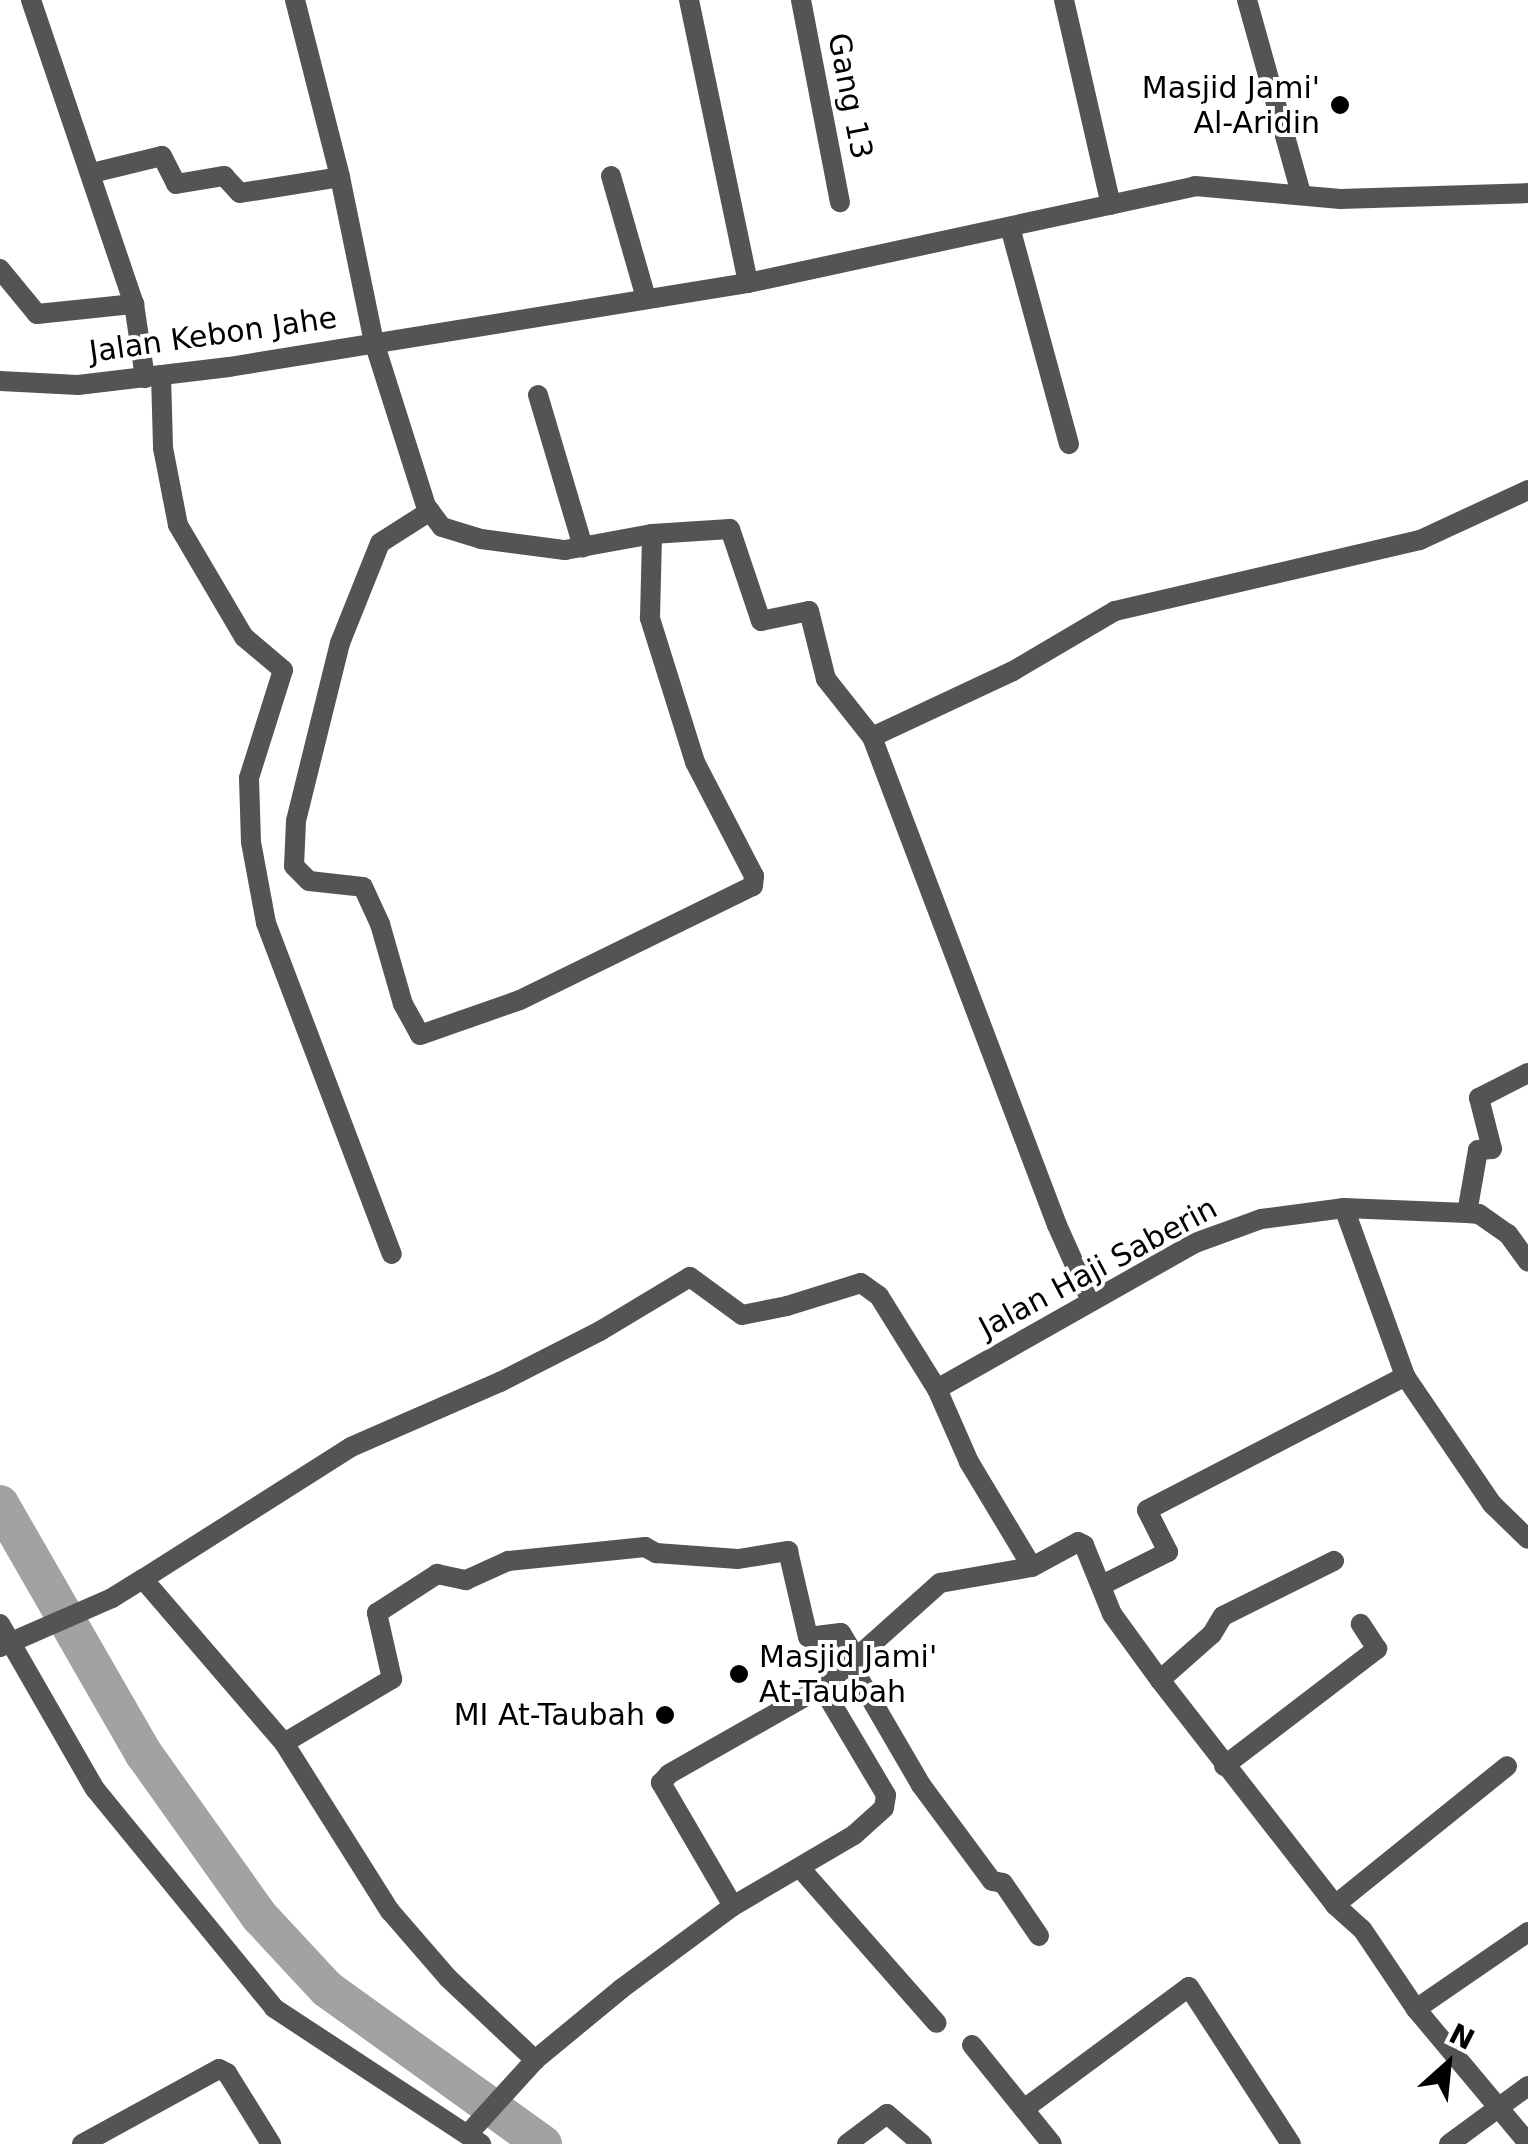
<!DOCTYPE html>
<html>
<head>
<meta charset="utf-8">
<style>
  body { margin:0 }
  #map { position:relative; width:1528px; height:2144px; overflow:hidden; background:#fff; font-family:"DejaVu Sans",sans-serif }
  div>[style] { position:absolute }
  [style*='--x'] { left:calc(var(--x)*1px); top:calc(var(--y)*1px); width:calc(var(--w)*1px); rotate:calc(var(--a)*1deg) }
  .canal>* { height:38px; margin:-19px; padding:0 19px; transform-origin:19px; border-radius:19px; background:#a2a2a2 }
  .minor>* { height:20px; margin:-10px; padding:0 10px; transform-origin:10px; border-radius:10px; background:#545454 }
  .dots>* { width:28px; height:28px; translate:-50% -50%; box-sizing:border-box; border:5px solid #fff; border-radius:50% }
  span { translate:-50% -50%; white-space:nowrap; text-align:center; line-height:1.15; -webkit-text-stroke:8px #fff; paint-order:stroke }
  .poi-label { font-size:30px; color:#000 }
  .right { translate:-100% -50%; text-align:right }
  .left { translate:0 -50%; text-align:left }
  .street-label { font-size:30px; color:#000 }
  .north { position:absolute; left:1398px; top:2014px; width:100px; height:100px; -webkit-text-stroke:8px #fff; paint-order:stroke; rotate:27deg; font-size:28px; font-weight:700; line-height:40px; text-align:center; color:#000 }
  .north::after { content:''; display:block; margin:auto; width:35px; height:45px; background:#000; clip-path:polygon(50% 0,100% 100%,50% 72%,0 100%) }
</style>
</head>
<body>
<div id="map">
  <div class="canal">
    <div style="--x:0;--y:1504;--w:289;--a:60.1"></div>
    <div style="--x:144;--y:1754;--w:200;--a:54.6"></div>
    <div style="--x:260;--y:1917;--w:98;--a:47.1"></div>
    <div style="--x:327;--y:1989;--w:266;--a:35.7"></div>
  </div>
  <div class="minor">
    <div style="--x:31;--y:0;--w:321;--a:71.3"></div>
    <div style="--x:134;--y:304;--w:75;--a:81.5"></div>
    <div style="--x:295;--y:0;--w:183;--a:75.7"></div>
    <div style="--x:340;--y:177;--w:168;--a:78.4"></div>
    <div style="--x:374;--y:342;--w:172;--a:72.4"></div>
    <div style="--x:426;--y:506;--w:26;--a:53"></div>
    <div style="--x:442;--y:527;--w:41;--a:17.1"></div>
    <div style="--x:481;--y:539;--w:85;--a:7.5"></div>
    <div style="--x:565;--y:550;--w:88;--a:-10.4"></div>
    <div style="--x:652;--y:534;--w:78;--a:-3.7"></div>
    <div style="--x:730;--y:529;--w:97;--a:71.4"></div>
    <div style="--x:761;--y:621;--w:49;--a:-11.8"></div>
    <div style="--x:809;--y:611;--w:70;--a:76"></div>
    <div style="--x:826;--y:679;--w:74;--a:51.6"></div>
    <div style="--x:872;--y:737;--w:522;--a:69.24"></div>
    <div style="--x:1057;--y:1225;--w:83;--a:65.9"></div>
    <div style="--x:689;--y:0;--w:289;--a:78.2"></div>
    <div style="--x:801;--y:0;--w:206;--a:79.1"></div>
    <div style="--x:1064;--y:0;--w:210;--a:77.1"></div>
    <div style="--x:1247;--y:0;--w:200;--a:74.4"></div>
    <div style="--x:92;--y:173;--w:72;--a:-13.7"></div>
    <div style="--x:162;--y:156;--w:31;--a:63"></div>
    <div style="--x:176;--y:184;--w:49;--a:-9.5"></div>
    <div style="--x:224;--y:176;--w:23;--a:47"></div>
    <div style="--x:240;--y:193;--w:101;--a:-9.1"></div>
    <div style="--x:611;--y:176;--w:127;--a:74"></div>
    <div style="--x:1010;--y:227;--w:225;--a:74.8"></div>
    <div style="--x:0;--y:269;--w:58;--a:50.6"></div>
    <div style="--x:37;--y:314;--w:98;--a:-5.9"></div>
    <div style="--x:161;--y:375;--w:73;--a:88.4"></div>
    <div style="--x:163;--y:448;--w:78;--a:79"></div>
    <div style="--x:178;--y:525;--w:130;--a:59.5"></div>
    <div style="--x:244;--y:637;--w:51;--a:40.2"></div>
    <div style="--x:283;--y:670;--w:113;--a:107.5"></div>
    <div style="--x:249;--y:778;--w:64;--a:88.2"></div>
    <div style="--x:251;--y:842;--w:82;--a:79.5"></div>
    <div style="--x:266;--y:923;--w:354;--a:69.2"></div>
    <div style="--x:0;--y:381;--w:78;--a:2.9"></div>
    <div style="--x:78;--y:385;--w:152;--a:-6.8"></div>
    <div style="--x:229;--y:367;--w:526;--a:-9.19"></div>
    <div style="--x:748;--y:283;--w:457;--a:-12.2"></div>
    <div style="--x:1195;--y:186;--w:146;--a:5.1"></div>
    <div style="--x:1340;--y:199;--w:188;--a:-1.8"></div>
    <div style="--x:538;--y:395;--w:159;--a:73.5"></div>
    <div style="--x:430;--y:511;--w:59;--a:147.4"></div>
    <div style="--x:380;--y:543;--w:108;--a:111.8"></div>
    <div style="--x:340;--y:643;--w:183;--a:103.9"></div>
    <div style="--x:296;--y:821;--w:45;--a:92.5"></div>
    <div style="--x:294;--y:866;--w:21;--a:45"></div>
    <div style="--x:309;--y:881;--w:54;--a:6.3"></div>
    <div style="--x:363;--y:887;--w:41;--a:65.3"></div>
    <div style="--x:380;--y:924;--w:83;--a:74"></div>
    <div style="--x:403;--y:1004;--w:35;--a:61"></div>
    <div style="--x:420;--y:1035;--w:106;--a:-19.3"></div>
    <div style="--x:520;--y:1000;--w:259;--a:-26.1"></div>
    <div style="--x:753;--y:886;--w:10;--a:-84"></div>
    <div style="--x:754;--y:876;--w:128;--a:-117.4"></div>
    <div style="--x:695;--y:762;--w:151;--a:-107.4"></div>
    <div style="--x:650;--y:618;--w:84;--a:-88.6"></div>
    <div style="--x:872;--y:737;--w:156;--a:-25.1"></div>
    <div style="--x:1013;--y:671;--w:118;--a:-30.5"></div>
    <div style="--x:1115;--y:611;--w:313;--a:-13.1"></div>
    <div style="--x:1420;--y:540;--w:119;--a:-24.8"></div>
    <div style="--x:1344;--y:1208;--w:179;--a:70"></div>
    <div style="--x:1405;--y:1376;--w:155;--a:55.8"></div>
    <div style="--x:1492;--y:1504;--w:50;--a:44.2"></div>
    <div style="--x:1467;--y:1213;--w:12;--a:5"></div>
    <div style="--x:1479;--y:1214;--w:35;--a:35"></div>
    <div style="--x:1508;--y:1234;--w:34;--a:54"></div>
    <div style="--x:937;--y:1389;--w:296;--a:-29.5"></div>
    <div style="--x:1195;--y:1243;--w:70;--a:-20"></div>
    <div style="--x:1261;--y:1219;--w:84;--a:-7.5"></div>
    <div style="--x:1344;--y:1208;--w:123;--a:2.3"></div>
    <div style="--x:1467;--y:1213;--w:64;--a:-80.1"></div>
    <div style="--x:1478;--y:1150;--w:14;--a:-4"></div>
    <div style="--x:1492;--y:1149;--w:53;--a:-104.3"></div>
    <div style="--x:1479;--y:1098;--w:55;--a:-27"></div>
    <div style="--x:143;--y:1579;--w:246;--a:-32.4"></div>
    <div style="--x:351;--y:1447;--w:163;--a:-23.6"></div>
    <div style="--x:500;--y:1382;--w:112;--a:-27"></div>
    <div style="--x:600;--y:1331;--w:105;--a:-31"></div>
    <div style="--x:690;--y:1277;--w:64;--a:36.2"></div>
    <div style="--x:742;--y:1315;--w:46;--a:-11.3"></div>
    <div style="--x:787;--y:1306;--w:77;--a:-17.3"></div>
    <div style="--x:861;--y:1283;--w:22;--a:36"></div>
    <div style="--x:879;--y:1296;--w:110;--a:58.1"></div>
    <div style="--x:937;--y:1389;--w:80;--a:66.3"></div>
    <div style="--x:969;--y:1462;--w:122;--a:59"></div>
    <div style="--x:1032;--y:1567;--w:52;--a:-28.5"></div>
    <div style="--x:1078;--y:1542;--w:7;--a:27"></div>
    <div style="--x:1084;--y:1545;--w:74;--a:67.9"></div>
    <div style="--x:1112;--y:1614;--w:82;--a:54"></div>
    <div style="--x:1160;--y:1680;--w:285;--a:52.1"></div>
    <div style="--x:1335;--y:1905;--w:36;--a:42"></div>
    <div style="--x:1362;--y:1929;--w:97;--a:56"></div>
    <div style="--x:1416;--y:2009;--w:175;--a:50.1"></div>
    <div style="--x:1102;--y:1585;--w:74;--a:-26.6"></div>
    <div style="--x:1168;--y:1552;--w:47;--a:-116.6"></div>
    <div style="--x:1147;--y:1510;--w:291;--a:-27.4"></div>
    <div style="--x:0;--y:1624;--w:190;--a:60.1"></div>
    <div style="--x:95;--y:1789;--w:283;--a:50.7"></div>
    <div style="--x:274;--y:2008;--w:248;--a:33.3"></div>
    <div style="--x:0;--y:1647;--w:122;--a:-23.6"></div>
    <div style="--x:112;--y:1598;--w:36;--a:-32"></div>
    <div style="--x:143;--y:1579;--w:216;--a:49.3"></div>
    <div style="--x:284;--y:1743;--w:126;--a:-30.7"></div>
    <div style="--x:392;--y:1679;--w:68;--a:-102.8"></div>
    <div style="--x:377;--y:1613;--w:72;--a:-33"></div>
    <div style="--x:437;--y:1574;--w:30;--a:12"></div>
    <div style="--x:466;--y:1580;--w:46;--a:-24.3"></div>
    <div style="--x:508;--y:1561;--w:138;--a:-5.8"></div>
    <div style="--x:645;--y:1547;--w:13;--a:29"></div>
    <div style="--x:656;--y:1553;--w:82;--a:4.2"></div>
    <div style="--x:738;--y:1559;--w:51;--a:-9.1"></div>
    <div style="--x:788;--y:1551;--w:88;--a:76.9"></div>
    <div style="--x:808;--y:1637;--w:33;--a:-7"></div>
    <div style="--x:841;--y:1633;--w:29;--a:59"></div>
    <div style="--x:856;--y:1658;--w:113;--a:-41.8"></div>
    <div style="--x:940;--y:1583;--w:93;--a:-9.9"></div>
    <div style="--x:850;--y:1663;--w:141;--a:59.8"></div>
    <div style="--x:921;--y:1785;--w:119;--a:53.5"></div>
    <div style="--x:992;--y:1881;--w:11;--a:10"></div>
    <div style="--x:1003;--y:1883;--w:64;--a:55.8"></div>
    <div style="--x:1160;--y:1680;--w:69;--a:-41.5"></div>
    <div style="--x:1212;--y:1634;--w:21;--a:-59"></div>
    <div style="--x:1223;--y:1616;--w:124;--a:-26.4"></div>
    <div style="--x:284;--y:1743;--w:199;--a:57.8"></div>
    <div style="--x:390;--y:1911;--w:89;--a:49.1"></div>
    <div style="--x:448;--y:1978;--w:120;--a:43.3"></div>
    <div style="--x:1224;--y:1766;--w:193;--a:-37.4"></div>
    <div style="--x:1377;--y:1649;--w:30;--a:-123"></div>
    <div style="--x:801;--y:1869;--w:205;--a:48.6"></div>
    <div style="--x:1335;--y:1905;--w:221;--a:-38.9"></div>
    <div style="--x:733;--y:1906;--w:143;--a:-120.3"></div>
    <div style="--x:661;--y:1783;--w:12;--a:-48"></div>
    <div style="--x:669;--y:1774;--w:176;--a:-29.6"></div>
    <div style="--x:822;--y:1687;--w:45;--a:-40.5"></div>
    <div style="--x:1416;--y:2009;--w:136;--a:-34.5"></div>
    <div style="--x:972;--y:2045;--w:127;--a:51.1"></div>
    <div style="--x:1024;--y:2109;--w:205;--a:-36.5"></div>
    <div style="--x:1189;--y:1987;--w:187;--a:57"></div>
    <div style="--x:468;--y:2134;--w:100;--a:-47.8"></div>
    <div style="--x:535;--y:2060;--w:112;--a:-39.5"></div>
    <div style="--x:621;--y:1989;--w:139;--a:-36.5"></div>
    <div style="--x:733;--y:1906;--w:140;--a:-30.4"></div>
    <div style="--x:854;--y:1835;--w:40;--a:-42"></div>
    <div style="--x:884;--y:1808;--w:13;--a:-81"></div>
    <div style="--x:886;--y:1795;--w:126;--a:-120.7"></div>
    <div style="--x:82;--y:2144;--w:156;--a:-28.7"></div>
    <div style="--x:219;--y:2069;--w:9;--a:27"></div>
    <div style="--x:227;--y:2073;--w:84;--a:58.2"></div>
    <div style="--x:847;--y:2144;--w:50;--a:-36.9"></div>
    <div style="--x:887;--y:2114;--w:46;--a:40.6"></div>
    <div style="--x:1449;--y:2144;--w:98;--a:-36.3"></div>
  </div>
  <div class="dots">
    <div style="left:1340px;top:105px;background:#000"></div>
    <div style="left:739px;top:1674px;background:#000"></div>
    <div style="left:665px;top:1715px;background:#000"></div>
  </div>
  <div class="poi-label">
    <span class="right" style="left:1320px;top:105px">Masjid Jami'<br>Al-Aridin</span>
    <span class="left" style="left:759px;top:1674px">Masjid Jami'<br>At-Taubah</span>
    <span class="right" style="left:645px;top:1715px">MI At-Taubah</span>
  </div>
  <div class="street-label">
    <span style="left:850px;top:96px;rotate:79deg">Gang 13</span>
    <span style="left:213px;top:335px;rotate:-8deg">Jalan Kebon Jahe</span>
    <span style="left:1098px;top:1268px;rotate:-28deg">Jalan Haji Saberin</span>
  </div>
  <div class="north">N</div>
</div>
</body>
</html>
